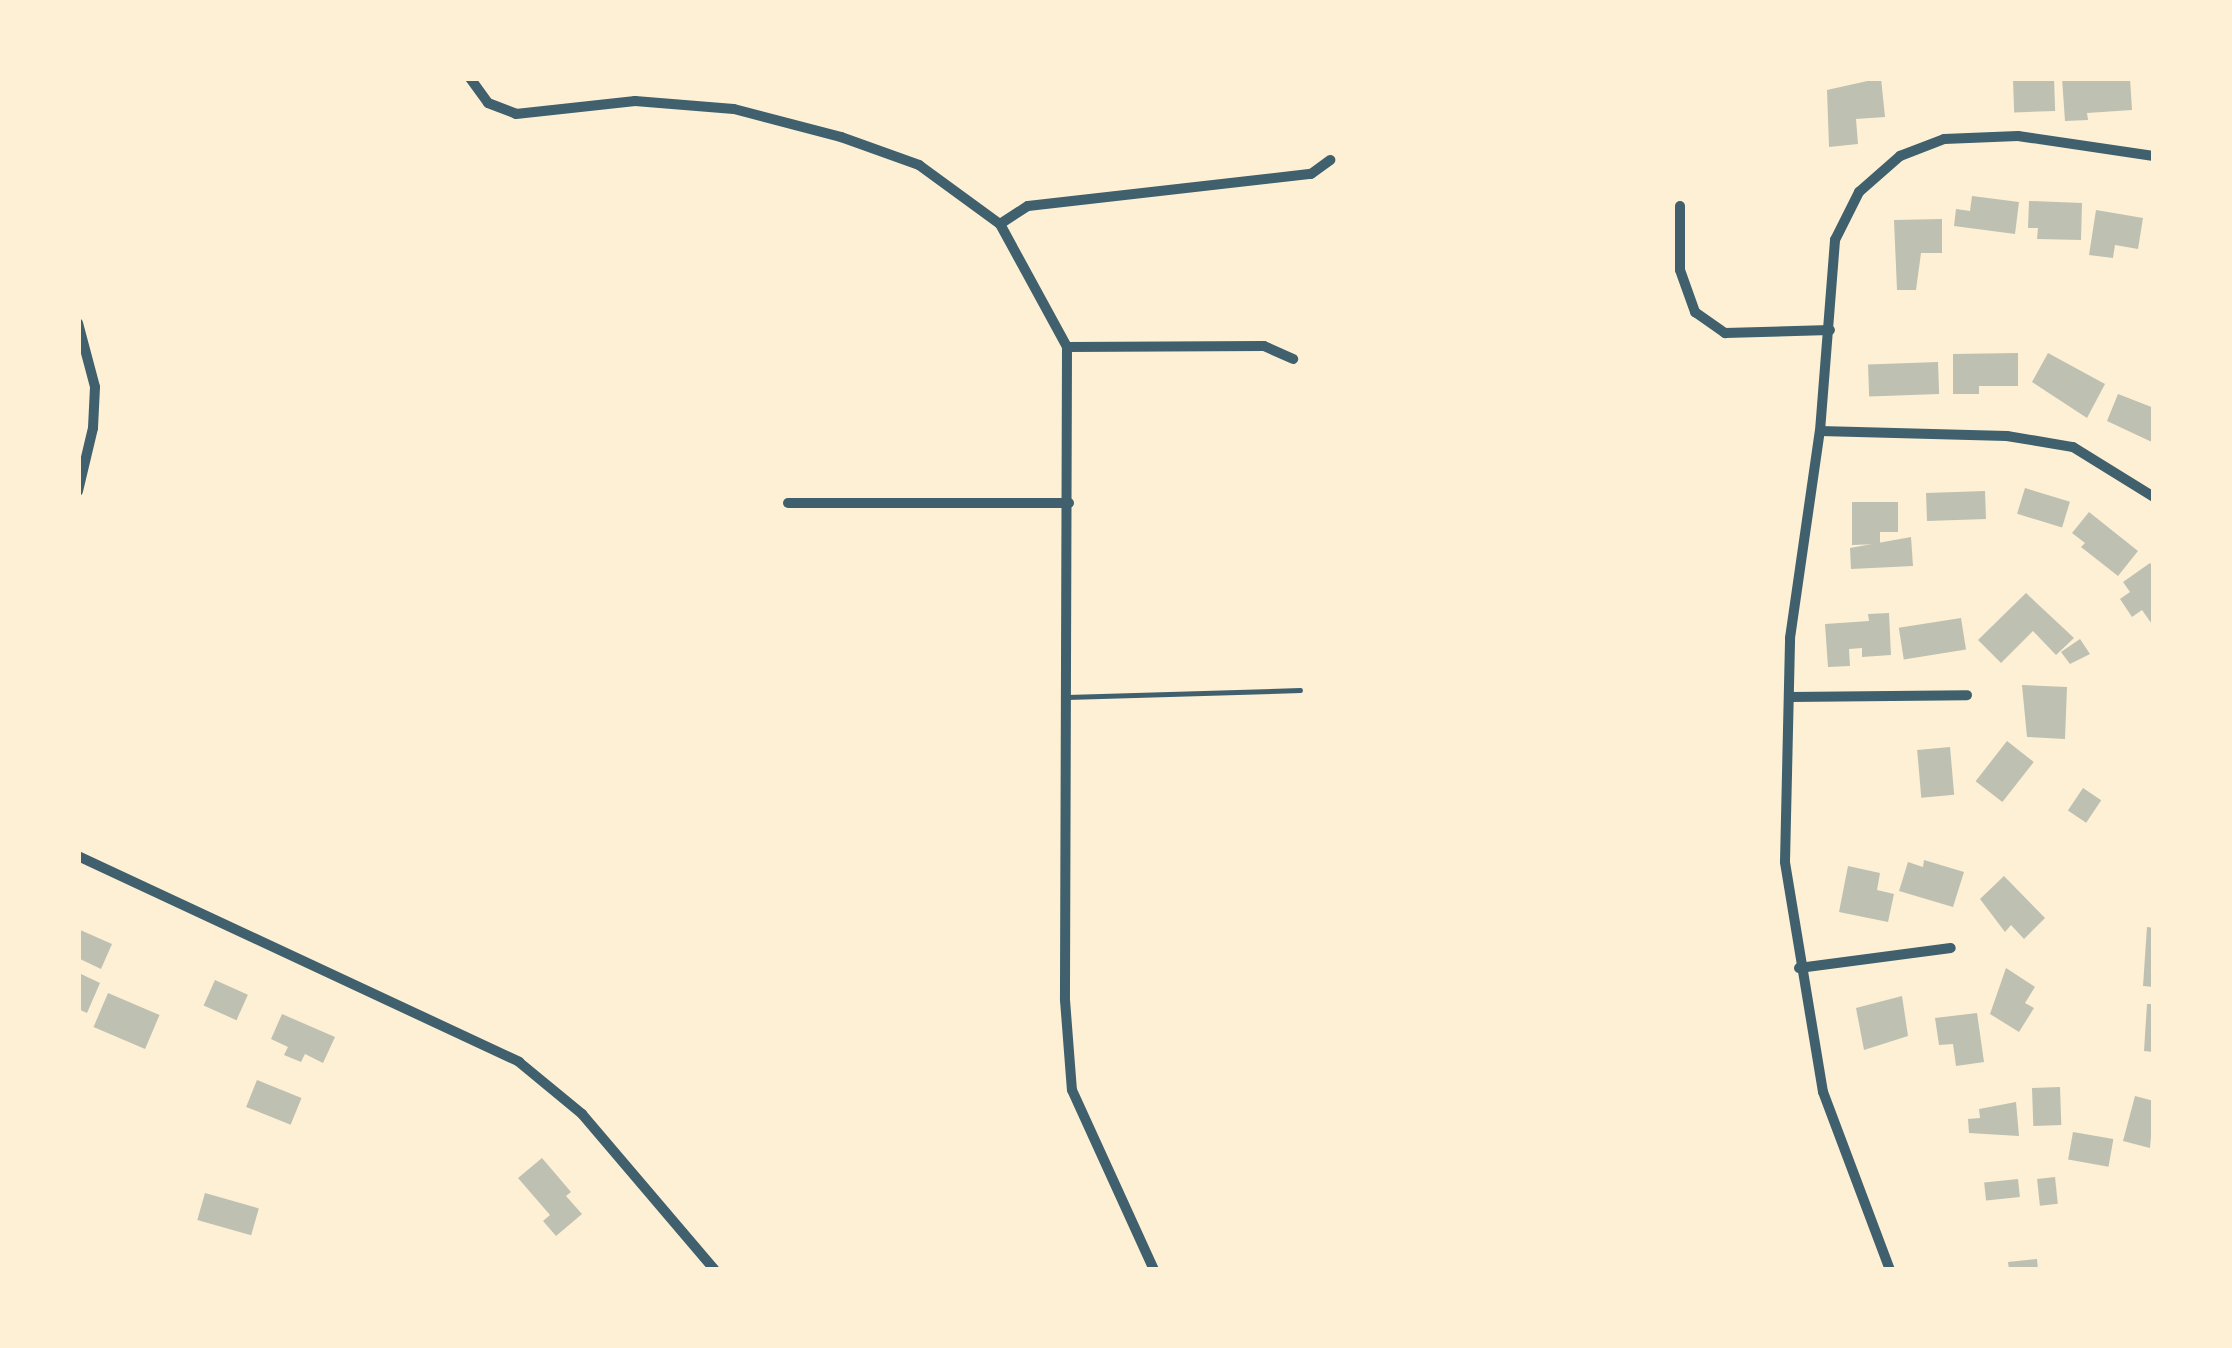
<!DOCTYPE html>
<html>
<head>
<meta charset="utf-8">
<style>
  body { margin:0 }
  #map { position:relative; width:2232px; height:1348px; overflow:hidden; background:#fdf0d5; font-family:"Public Sans",sans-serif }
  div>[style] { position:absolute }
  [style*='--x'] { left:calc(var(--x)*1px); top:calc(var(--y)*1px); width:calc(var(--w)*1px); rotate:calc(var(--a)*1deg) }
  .building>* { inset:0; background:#bec0b2; transform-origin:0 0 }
  .service>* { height:4.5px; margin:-2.25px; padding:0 2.25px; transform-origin:2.25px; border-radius:2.25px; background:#3f606c }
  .minor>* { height:10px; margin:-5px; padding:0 5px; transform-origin:5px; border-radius:5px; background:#3f606c }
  span { translate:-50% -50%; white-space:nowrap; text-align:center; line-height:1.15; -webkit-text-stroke:12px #fdf0d5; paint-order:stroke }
  .frame { position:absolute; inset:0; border:81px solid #fdf0d5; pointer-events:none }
</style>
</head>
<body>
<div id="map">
  <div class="building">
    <div style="clip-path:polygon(1881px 78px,1885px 117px,1856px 119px,1858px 144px,1829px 147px,1827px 90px)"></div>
    <div style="left:2054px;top:78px;width:33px;height:41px;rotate:88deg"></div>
    <div style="clip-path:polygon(2062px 78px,2130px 78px,2132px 110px,2087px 113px,2088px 120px,2065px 121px)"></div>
    <div style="clip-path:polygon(1972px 196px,2019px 202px,2015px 234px,1954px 226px,1956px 209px,1970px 211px)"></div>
    <div style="clip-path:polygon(2029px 201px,2082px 203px,2081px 240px,2037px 239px,2038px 228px,2028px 228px)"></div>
    <div style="clip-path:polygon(2096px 210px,2143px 218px,2138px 249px,2115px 245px,2113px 258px,2089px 255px)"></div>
    <div style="clip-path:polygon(1942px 219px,1942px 253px,1921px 253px,1916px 290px,1897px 290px,1894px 220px)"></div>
    <div style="clip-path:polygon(2018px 353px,2018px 386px,1979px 386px,1979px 394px,1953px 394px,1953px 354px)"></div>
    <div style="clip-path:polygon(2048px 353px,2105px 384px,2087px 418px,2032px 382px)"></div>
    <div style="left:1938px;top:362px;width:32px;height:70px;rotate:88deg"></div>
    <div style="clip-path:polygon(2118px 394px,2154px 408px,2154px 443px,2107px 421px)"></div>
    <div style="left:2025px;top:488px;width:47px;height:27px;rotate:17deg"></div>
    <div style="left:1985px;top:491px;width:28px;height:59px;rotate:88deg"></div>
    <div style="clip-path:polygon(1852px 502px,1898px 502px,1898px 532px,1880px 532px,1880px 544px,1852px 545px)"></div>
    <div style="clip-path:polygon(2089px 512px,2138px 551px,2118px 576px,2081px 547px,2085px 543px,2072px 533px)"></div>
    <div style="clip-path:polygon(1911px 537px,1913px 566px,1851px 569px,1850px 548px)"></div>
    <div style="clip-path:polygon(2150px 563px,2154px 568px,2154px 627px,2142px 610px,2132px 617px,2120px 599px,2130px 592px,2123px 582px)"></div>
    <div style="clip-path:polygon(2026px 593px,2074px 638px,2056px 655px,2033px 631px,2001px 663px,1978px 640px)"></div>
    <div style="clip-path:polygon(1889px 613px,1891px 655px,1862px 657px,1862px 648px,1849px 649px,1850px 666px,1828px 667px,1825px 624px,1869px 621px,1868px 614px)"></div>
    <div style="left:1961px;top:618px;width:32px;height:63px;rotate:81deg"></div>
    <div style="clip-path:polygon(2080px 639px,2090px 654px,2070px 664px,2061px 652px)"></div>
    <div style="clip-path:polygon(2022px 685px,2067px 687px,2065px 739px,2027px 737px)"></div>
    <div style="left:2007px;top:741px;width:34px;height:51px;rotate:38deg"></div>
    <div style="left:1950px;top:747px;width:48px;height:33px;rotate:85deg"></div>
    <div style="left:2083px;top:788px;width:22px;height:27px;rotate:34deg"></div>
    <div style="clip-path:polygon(1924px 860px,1964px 872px,1953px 907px,1899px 891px,1908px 862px,1923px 867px)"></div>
    <div style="clip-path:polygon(1848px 866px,1880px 873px,1877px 890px,1894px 894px,1888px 922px,1839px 912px)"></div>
    <div style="clip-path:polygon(2004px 876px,2045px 918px,2024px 939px,2011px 925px,2005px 932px,1980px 899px)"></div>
    <div style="clip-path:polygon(2147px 927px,2154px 928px,2154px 987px,2143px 986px)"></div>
    <div style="clip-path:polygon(78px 929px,112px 944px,101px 969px,78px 958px)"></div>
    <div style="clip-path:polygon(2006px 968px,2035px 987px,2025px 1003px,2034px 1008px,2019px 1032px,1990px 1014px)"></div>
    <div style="clip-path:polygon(81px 974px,100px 983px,87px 1013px,78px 1009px)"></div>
    <div style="left:215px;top:980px;width:36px;height:28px;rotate:24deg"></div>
    <div style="left:108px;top:993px;width:56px;height:37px;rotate:23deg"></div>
    <div style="clip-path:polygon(1902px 996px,1908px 1036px,1864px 1050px,1856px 1008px)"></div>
    <div style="clip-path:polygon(2147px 1004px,2154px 1004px,2154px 1052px,2144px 1051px)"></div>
    <div style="clip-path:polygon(1977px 1013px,1984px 1062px,1956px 1066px,1953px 1044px,1939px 1045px,1935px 1018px)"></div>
    <div style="clip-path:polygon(282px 1014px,335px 1037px,323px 1063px,305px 1054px,301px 1062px,284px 1055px,288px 1047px,271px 1039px)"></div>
    <div style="left:257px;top:1080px;width:48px;height:29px;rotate:22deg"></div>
    <div style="left:2060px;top:1087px;width:38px;height:28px;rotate:88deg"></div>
    <div style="clip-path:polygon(2135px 1096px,2154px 1101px,2150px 1148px,2123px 1141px)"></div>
    <div style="clip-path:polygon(2016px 1102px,2019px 1136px,1969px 1133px,1968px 1119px,1980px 1118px,1979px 1109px)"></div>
    <div style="left:2073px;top:1132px;width:41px;height:28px;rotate:10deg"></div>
    <div style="clip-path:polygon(542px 1158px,571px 1192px,566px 1196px,582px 1214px,556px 1236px,543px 1221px,550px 1215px,518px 1178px)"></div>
    <div style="left:2055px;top:1177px;width:27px;height:18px;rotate:84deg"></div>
    <div style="left:2018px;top:1179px;width:18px;height:34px;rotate:84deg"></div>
    <div style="left:205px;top:1193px;width:56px;height:28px;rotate:16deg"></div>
    <div style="clip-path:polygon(2037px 1259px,2038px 1270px,2009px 1270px,2008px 1262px)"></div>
  </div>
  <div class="service">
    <div style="--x:1067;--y:697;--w:233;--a:-1.7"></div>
  </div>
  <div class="minor">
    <div style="--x:470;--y:78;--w:31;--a:54"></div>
    <div style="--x:488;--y:103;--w:30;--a:21"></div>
    <div style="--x:516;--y:114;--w:120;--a:-6.2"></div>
    <div style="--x:635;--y:101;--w:99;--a:4.6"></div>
    <div style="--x:734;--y:109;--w:111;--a:14.7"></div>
    <div style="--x:841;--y:137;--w:83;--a:19.7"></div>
    <div style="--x:919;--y:165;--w:100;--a:36.1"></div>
    <div style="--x:1000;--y:224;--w:140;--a:61.4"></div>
    <div style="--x:1067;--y:347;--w:653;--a:90.18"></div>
    <div style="--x:1065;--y:1000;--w:90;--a:85.6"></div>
    <div style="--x:1072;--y:1090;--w:198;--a:65.5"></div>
    <div style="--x:1680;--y:206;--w:64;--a:90"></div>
    <div style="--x:1680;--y:270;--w:45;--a:70.3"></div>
    <div style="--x:1695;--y:312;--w:37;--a:35"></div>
    <div style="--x:1725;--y:333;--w:105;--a:-1.6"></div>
    <div style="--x:1000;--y:224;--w:33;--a:-33"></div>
    <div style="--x:1028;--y:206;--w:285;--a:-6.5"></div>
    <div style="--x:1311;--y:174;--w:24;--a:-36"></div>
    <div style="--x:78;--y:323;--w:66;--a:75.1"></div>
    <div style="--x:95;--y:387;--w:41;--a:92.8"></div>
    <div style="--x:93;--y:428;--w:65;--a:103.4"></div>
    <div style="--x:1067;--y:347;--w:197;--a:-0.3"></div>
    <div style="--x:1264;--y:346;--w:32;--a:24"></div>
    <div style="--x:1820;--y:431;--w:187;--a:1.5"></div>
    <div style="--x:2007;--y:436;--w:67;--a:9.5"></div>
    <div style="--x:2073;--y:447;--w:95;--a:31.7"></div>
    <div style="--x:788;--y:503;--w:281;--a:0"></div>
    <div style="--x:1790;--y:697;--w:177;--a:-0.6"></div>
    <div style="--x:78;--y:856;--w:487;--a:25"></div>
    <div style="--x:519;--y:1062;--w:82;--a:39.5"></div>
    <div style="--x:582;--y:1114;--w:205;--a:49.6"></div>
    <div style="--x:1799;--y:968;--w:153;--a:-7.5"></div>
    <div style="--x:1890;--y:1270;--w:190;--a:-110.6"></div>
    <div style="--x:1823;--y:1092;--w:233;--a:-99.4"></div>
    <div style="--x:1785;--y:862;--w:224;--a:-88.7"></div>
    <div style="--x:1790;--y:638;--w:209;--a:-81.8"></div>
    <div style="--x:1820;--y:431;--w:192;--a:-85.5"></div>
    <div style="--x:1835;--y:240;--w:54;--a:-63.4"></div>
    <div style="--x:1859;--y:192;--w:55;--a:-41.3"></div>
    <div style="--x:1900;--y:156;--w:47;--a:-21.1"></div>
    <div style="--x:1944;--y:139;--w:74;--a:-2.3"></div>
    <div style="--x:2018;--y:136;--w:137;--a:8.4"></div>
  </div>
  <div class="frame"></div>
</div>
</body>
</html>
